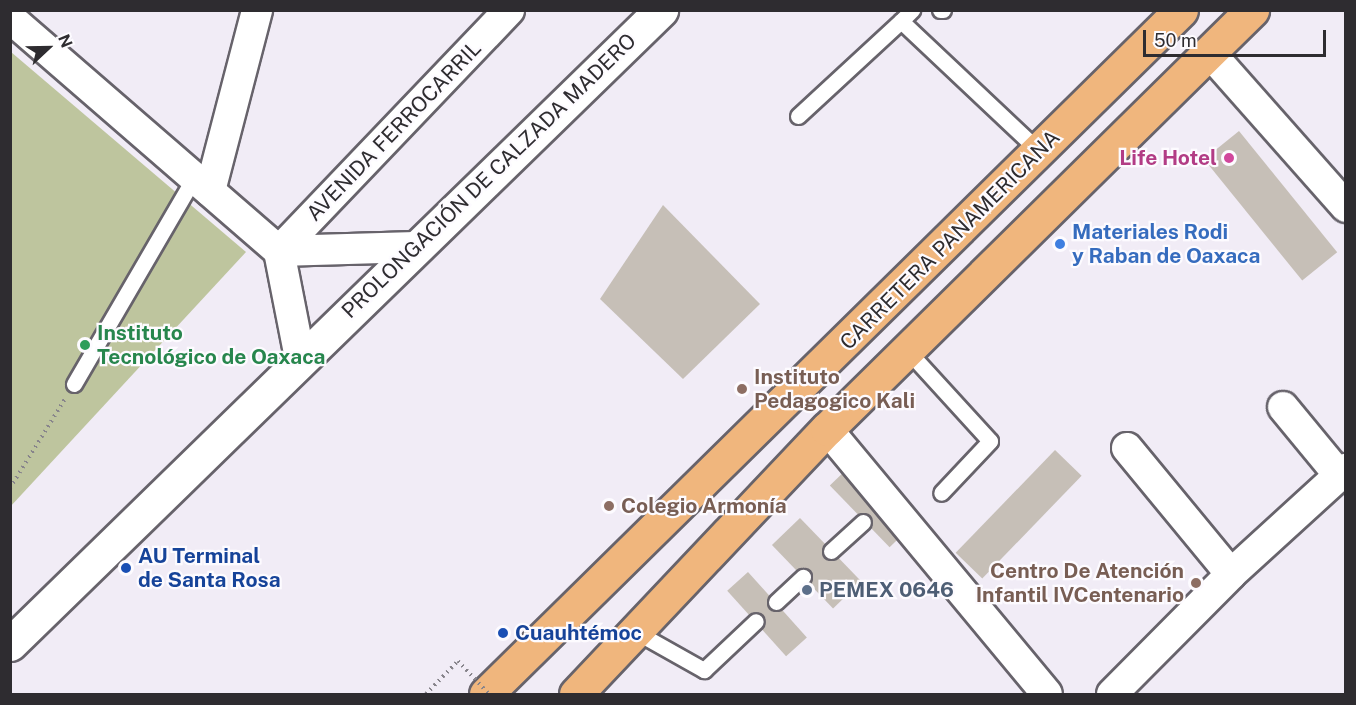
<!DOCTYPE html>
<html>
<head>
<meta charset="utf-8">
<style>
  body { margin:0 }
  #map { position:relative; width:1356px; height:705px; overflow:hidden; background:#f1ecf6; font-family:"Public Sans",sans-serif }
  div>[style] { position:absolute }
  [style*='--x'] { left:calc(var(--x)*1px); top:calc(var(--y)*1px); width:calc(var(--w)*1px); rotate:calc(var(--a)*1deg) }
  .green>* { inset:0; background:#bec59e }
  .building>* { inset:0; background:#c6bfb7; transform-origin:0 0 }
  .path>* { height:4px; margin-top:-2px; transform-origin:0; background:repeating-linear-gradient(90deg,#87848b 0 1.5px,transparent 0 6px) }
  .roads { filter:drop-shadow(2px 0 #67636b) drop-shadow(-2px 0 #67636b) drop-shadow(0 2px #67636b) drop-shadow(0 -2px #67636b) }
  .lane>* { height:15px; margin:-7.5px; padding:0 7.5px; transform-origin:7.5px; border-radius:7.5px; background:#fff }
  .street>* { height:30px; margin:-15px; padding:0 15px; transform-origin:15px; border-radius:15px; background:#fff }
  .secondary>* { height:33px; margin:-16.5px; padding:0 16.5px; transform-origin:16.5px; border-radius:16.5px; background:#fff }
  .highway>* { height:33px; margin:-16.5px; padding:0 16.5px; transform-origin:16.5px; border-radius:16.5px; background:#f0b67d }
  .path-bridge>* { height:4px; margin-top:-2px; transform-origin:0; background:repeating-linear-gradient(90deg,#87848b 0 1.5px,transparent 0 6px) }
  .dots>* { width:16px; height:16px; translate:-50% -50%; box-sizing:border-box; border:3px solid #fdfbff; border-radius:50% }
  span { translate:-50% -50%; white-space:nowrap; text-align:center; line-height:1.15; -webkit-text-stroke:4.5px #fdfbff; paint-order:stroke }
  .street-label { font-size:21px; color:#2e2c30 }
  .hotel-label { font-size:21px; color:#b23c85; font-weight:700 }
  .right { translate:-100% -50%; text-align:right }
  .shop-label { font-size:21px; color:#366cbe; font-weight:700 }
  .left { translate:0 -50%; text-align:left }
  .leisure-label { font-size:21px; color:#27864d; font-weight:700 }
  .education-label { font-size:21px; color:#785e54; font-weight:700 }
  .transit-label { font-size:21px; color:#164399; font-weight:700 }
  .service-label { font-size:21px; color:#4e5e75; font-weight:700 }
  .frame { position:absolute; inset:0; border:12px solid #2e2c30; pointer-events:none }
  .north { position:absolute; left:18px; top:18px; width:60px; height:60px; -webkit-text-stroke:4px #fdfbff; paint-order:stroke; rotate:68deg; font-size:16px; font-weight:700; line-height:24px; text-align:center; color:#2e2c30 }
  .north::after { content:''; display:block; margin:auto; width:21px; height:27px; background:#2e2c30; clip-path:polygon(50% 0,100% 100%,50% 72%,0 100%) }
  .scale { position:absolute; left:1143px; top:30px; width:183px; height:27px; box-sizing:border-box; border:3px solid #2e2c30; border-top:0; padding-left:8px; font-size:18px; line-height:21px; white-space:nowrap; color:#2e2c30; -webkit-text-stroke:4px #fdfbff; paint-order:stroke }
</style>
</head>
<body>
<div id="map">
  <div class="green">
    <div style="clip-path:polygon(11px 52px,246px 252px,10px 507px)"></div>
  </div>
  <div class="building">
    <div style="left:1239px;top:131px;width:156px;height:45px;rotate:51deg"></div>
    <div style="clip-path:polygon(663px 205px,760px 304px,683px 379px,600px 299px)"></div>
    <div style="left:1055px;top:450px;width:37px;height:143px;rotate:44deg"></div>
    <div style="left:850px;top:466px;width:86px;height:28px;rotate:46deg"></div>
    <div style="left:800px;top:518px;width:88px;height:39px;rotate:46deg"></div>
    <div style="left:748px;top:572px;width:88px;height:28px;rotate:48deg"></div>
  </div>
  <div class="path">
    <div style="--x:10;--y:488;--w:105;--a:-58.3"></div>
    <div style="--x:426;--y:694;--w:46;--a:-45.9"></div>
  </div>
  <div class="roads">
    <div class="lane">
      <div style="--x:940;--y:10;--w:3;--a:0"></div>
      <div style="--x:901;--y:21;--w:16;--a:-45"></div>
      <div style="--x:798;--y:116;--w:140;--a:-42.7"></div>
      <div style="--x:901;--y:21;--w:191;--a:43.3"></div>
      <div style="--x:907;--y:350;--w:123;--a:47.6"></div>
      <div style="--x:990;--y:441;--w:71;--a:133.3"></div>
      <div style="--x:74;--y:384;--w:238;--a:-59.8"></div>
      <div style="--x:831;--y:551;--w:43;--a:-42.2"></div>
      <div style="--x:776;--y:602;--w:37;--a:-43"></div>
      <div style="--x:638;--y:633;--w:76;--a:29.3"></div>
      <div style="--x:704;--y:670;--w:71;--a:-43.3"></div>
    </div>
    <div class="street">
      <div style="--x:10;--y:18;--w:356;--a:40.9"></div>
      <div style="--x:279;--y:251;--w:109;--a:78.9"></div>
      <div style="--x:1209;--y:52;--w:207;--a:48.5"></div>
      <div style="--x:210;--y:191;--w:187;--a:-75.4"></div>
      <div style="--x:279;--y:251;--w:333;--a:-46.3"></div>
      <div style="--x:279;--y:251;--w:137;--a:-1.7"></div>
      <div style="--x:1283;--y:407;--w:88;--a:50.5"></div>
      <div style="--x:827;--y:429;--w:344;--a:50.3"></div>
      <div style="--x:1127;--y:448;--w:163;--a:50.5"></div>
      <div style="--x:1112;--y:694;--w:169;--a:-45.2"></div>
      <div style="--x:1231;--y:574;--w:156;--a:-42.4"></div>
    </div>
    <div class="secondary">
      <div style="--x:10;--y:644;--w:909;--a:-44.24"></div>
    </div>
    <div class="highway">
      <div style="--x:486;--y:694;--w:975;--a:-44.54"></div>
      <div style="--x:576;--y:694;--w:365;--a:-46.6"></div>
      <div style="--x:827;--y:429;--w:597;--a:-44.59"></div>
    </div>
  </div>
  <div class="path-bridge">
    <div style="--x:458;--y:661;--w:45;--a:46.8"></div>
  </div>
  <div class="dots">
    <div style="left:1229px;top:158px;background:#d1479c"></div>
    <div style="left:1060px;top:244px;background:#3f7fe0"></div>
    <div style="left:85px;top:345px;background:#2e9e5b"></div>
    <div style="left:742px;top:389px;background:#8d6e63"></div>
    <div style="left:609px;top:506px;background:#8d6e63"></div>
    <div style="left:126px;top:568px;background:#1a4fb4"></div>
    <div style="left:1196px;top:583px;background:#8d6e63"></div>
    <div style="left:807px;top:590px;background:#5c6f8a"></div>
    <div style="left:503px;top:633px;background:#1a4fb4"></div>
  </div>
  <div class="street-label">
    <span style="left:394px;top:131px;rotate:-46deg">AVENIDA FERROCARRIL</span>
    <span style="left:489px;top:176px;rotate:-44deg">PROLONGACIÓN DE CALZADA MADERO</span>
    <span style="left:950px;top:240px;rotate:-45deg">CARRETERA PANAMERICANA</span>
  </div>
  <div class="hotel-label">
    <span class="right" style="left:1217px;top:158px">Life Hotel</span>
  </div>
  <div class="shop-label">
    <span class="left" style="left:1072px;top:244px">Materiales Rodi<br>y Raban de Oaxaca</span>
  </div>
  <div class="leisure-label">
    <span class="left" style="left:97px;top:345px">Instituto<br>Tecnológico de Oaxaca</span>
  </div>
  <div class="education-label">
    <span class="left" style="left:754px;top:389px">Instituto<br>Pedagogico Kali</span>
    <span class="left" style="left:621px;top:506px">Colegio Armonía</span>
    <span class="right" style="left:1184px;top:583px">Centro De Atención<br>Infantil IVCentenario</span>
  </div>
  <div class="transit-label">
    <span class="left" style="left:138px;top:568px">AU Terminal<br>de Santa Rosa</span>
    <span class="left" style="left:515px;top:633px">Cuauhtémoc</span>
  </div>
  <div class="service-label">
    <span class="left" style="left:819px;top:590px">PEMEX 0646</span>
  </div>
  <div class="frame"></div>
  <div class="north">N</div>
  <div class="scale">50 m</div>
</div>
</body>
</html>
